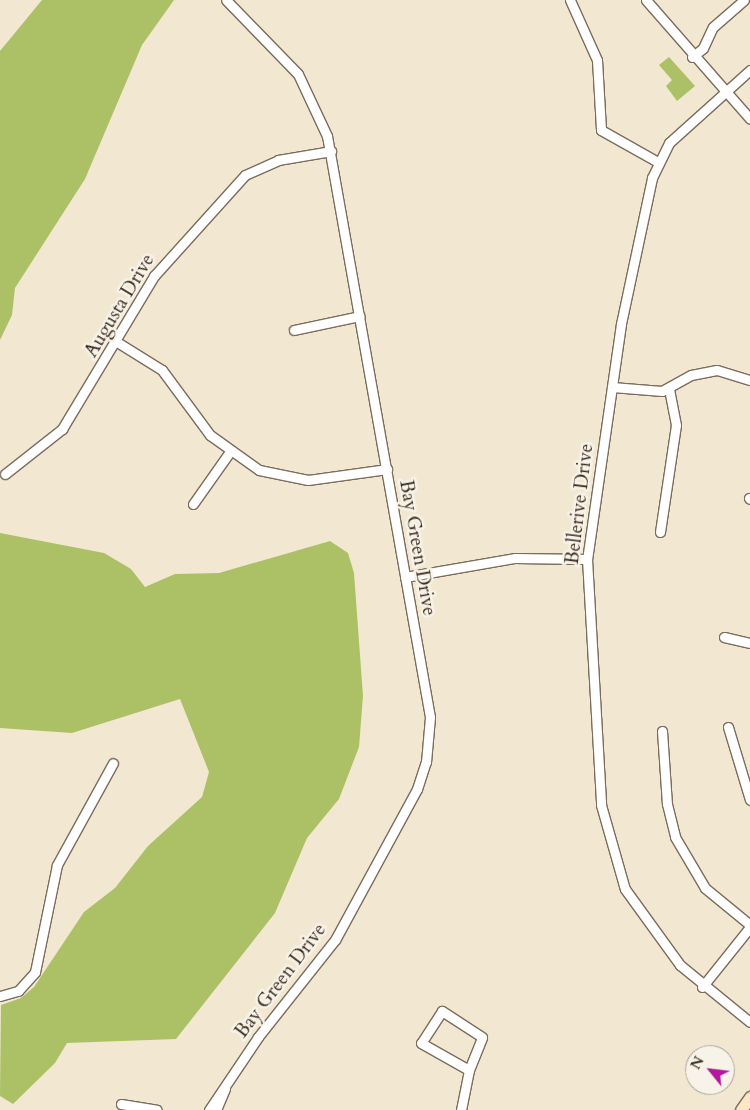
<!DOCTYPE html>
<html>
<head>
<meta charset="utf-8">
<style>
  body { margin:0 }
  #map { position:relative; width:750px; height:1110px; overflow:hidden; background:#f2e8d2; font-family:Cardo,serif }
  div>[style] { position:absolute }
  [style*='--x'] { left:calc(var(--x)*1px); top:calc(var(--y)*1px); width:calc(var(--w)*1px); rotate:calc(var(--a)*1deg) }
  .green>* { inset:0; background:#acc165 }
  .roads { filter:drop-shadow(1px 0 #7b6c5d) drop-shadow(-1px 0 #7b6c5d) drop-shadow(0 1px #7b6c5d) drop-shadow(0 -1px #7b6c5d) }
  .street>* { height:9px; margin:-4.5px; padding:0 4.5px; transform-origin:4.5px; border-radius:4.5px; background:#fff }
  .secondary>* { height:11px; margin:-5.5px; padding:0 5.5px; transform-origin:5.5px; border-radius:5.5px; background:#fae7c3 }
  span { translate:-50% -50%; white-space:nowrap; text-align:center; line-height:1.15; -webkit-text-stroke:5px #f7f3e8; paint-order:stroke }
  .street-label { font-size:19px; color:#3b2a1e }
  .north { position:absolute; left:685px; top:1045px; width:50px; height:50px; box-sizing:border-box; background:#f7f3e8; border:1px solid #aca397; border-radius:50%; rotate:299deg; font-size:14px; font-weight:700; line-height:20px; text-align:center; color:#3b2a1e }
  .north::after { content:''; display:block; margin:auto; width:18px; height:22px; background:#b5179e; clip-path:polygon(50% 0,100% 100%,50% 72%,0 100%) }
</style>
</head>
<body>
<div id="map">
  <div class="green">
    <div style="clip-path:polygon(42px 0,174px 0,142px 45px,85px 179px,15px 288px,12px 315px,0 340px,0 51px)"></div>
    <div style="clip-path:polygon(669px 57px,695px 86px,677px 101px,666px 86px,672px 80px,659px 65px)"></div>
    <div style="clip-path:polygon(0 533px,104px 553px,131px 569px,145px 587px,175px 574px,219px 573px,330px 541px,348px 553px,354px 573px,363px 696px,359px 747px,339px 799px,307px 838px,275px 913px,176px 1039px,67px 1043px,55px 1063px,13px 1104px,0 1096px,1px 1005px,21px 998px,34px 987px,84px 912px,115px 888px,148px 846px,202px 797px,209px 772px,180px 699px,72px 733px,0 728px)"></div>
  </div>
  <div class="roads">
    <div class="street">
      <div style="--x:570;--y:0;--w:66;--a:65.8"></div>
      <div style="--x:597;--y:60;--w:70;--a:86.7"></div>
      <div style="--x:601;--y:130;--w:65;--a:29.3"></div>
      <div style="--x:646;--y:0;--w:158;--a:48.8"></div>
      <div style="--x:692;--y:57;--w:14;--a:-39"></div>
      <div style="--x:703;--y:48;--w:23;--a:-65"></div>
      <div style="--x:713;--y:27;--w:41;--a:-41.1"></div>
      <div style="--x:750;--y:70;--w:109;--a:138"></div>
      <div style="--x:669;--y:143;--w:39;--a:116"></div>
      <div style="--x:652;--y:178;--w:149;--a:102"></div>
      <div style="--x:621;--y:324;--w:237;--a:98.2"></div>
      <div style="--x:587;--y:559;--w:246;--a:86.7"></div>
      <div style="--x:601;--y:805;--w:87;--a:74.1"></div>
      <div style="--x:625;--y:889;--w:94;--a:54.1"></div>
      <div style="--x:680;--y:965;--w:90;--a:39.2"></div>
      <div style="--x:294;--y:330;--w:67;--a:-12"></div>
      <div style="--x:117;--y:342;--w:53;--a:31.9"></div>
      <div style="--x:162;--y:370;--w:81;--a:53.6"></div>
      <div style="--x:210;--y:435;--w:60;--a:35.5"></div>
      <div style="--x:259;--y:470;--w:50;--a:11.5"></div>
      <div style="--x:308;--y:480;--w:80;--a:-7.9"></div>
      <div style="--x:612;--y:387;--w:50;--a:4.6"></div>
      <div style="--x:662;--y:391;--w:33;--a:-29"></div>
      <div style="--x:691;--y:375;--w:26;--a:-11"></div>
      <div style="--x:717;--y:370;--w:34;--a:17"></div>
      <div style="--x:5;--y:474;--w:73;--a:-38.3"></div>
      <div style="--x:62;--y:429;--w:179;--a:-59"></div>
      <div style="--x:154;--y:276;--w:136;--a:-48"></div>
      <div style="--x:245;--y:175;--w:36;--a:-24"></div>
      <div style="--x:278;--y:160;--w:54;--a:-9.6"></div>
      <div style="--x:749;--y:498;--w:1;--a:45"></div>
      <div style="--x:193;--y:504;--w:62;--a:-54.8"></div>
      <div style="--x:660;--y:532;--w:108;--a:-81.5"></div>
      <div style="--x:676;--y:425;--w:38;--a:-101"></div>
      <div style="--x:405;--y:577;--w:112;--a:-9.8"></div>
      <div style="--x:515;--y:558;--w:72;--a:0.8"></div>
      <div style="--x:724;--y:637;--w:27;--a:13"></div>
      <div style="--x:728;--y:727;--w:76;--a:73.2"></div>
      <div style="--x:662;--y:731;--w:73;--a:86.1"></div>
      <div style="--x:667;--y:804;--w:34;--a:76"></div>
      <div style="--x:675;--y:837;--w:59;--a:59.5"></div>
      <div style="--x:705;--y:888;--w:58;--a:39.4"></div>
      <div style="--x:702;--y:987;--w:77;--a:-51.3"></div>
      <div style="--x:0;--y:996;--w:19;--a:-16"></div>
      <div style="--x:18;--y:991;--w:25;--a:-48"></div>
      <div style="--x:35;--y:972;--w:109;--a:-78.4"></div>
      <div style="--x:57;--y:865;--w:116;--a:-61.2"></div>
      <div style="--x:121;--y:1104;--w:36;--a:9"></div>
      <div style="--x:209;--y:1110;--w:88;--a:-56.1"></div>
      <div style="--x:258;--y:1037;--w:124;--a:-51.6"></div>
      <div style="--x:335;--y:940;--w:172;--a:-61.5"></div>
      <div style="--x:417;--y:789;--w:28;--a:-72"></div>
      <div style="--x:426;--y:762;--w:45;--a:-84.9"></div>
      <div style="--x:430;--y:717;--w:590;--a:-100.05"></div>
      <div style="--x:327;--y:136;--w:68;--a:-115.1"></div>
      <div style="--x:298;--y:74;--w:103;--a:-134.2"></div>
      <div style="--x:216;--y:1110;--w:23;--a:-67"></div>
      <div style="--x:461;--y:1110;--w:41;--a:-78.7"></div>
      <div style="--x:469;--y:1070;--w:35;--a:-68"></div>
      <div style="--x:482;--y:1037;--w:48;--a:-147"></div>
      <div style="--x:442;--y:1011;--w:38;--a:123"></div>
      <div style="--x:421;--y:1043;--w:55;--a:29.4"></div>
    </div>
    <div class="secondary">
      <div style="--x:741;--y:1110;--w:16;--a:-55"></div>
    </div>
  </div>
  <div class="street-label">
    <span style="left:120px;top:306px;rotate:-59deg">Augusta Drive</span>
    <span style="left:580px;top:504px;rotate:-83deg">Bellerive Drive</span>
    <span style="left:417px;top:548px;rotate:80deg">Bay Green Drive</span>
    <span style="left:281px;top:981px;rotate:-53deg">Bay Green Drive</span>
  </div>
  <div class="north">N</div>
</div>
</body>
</html>
